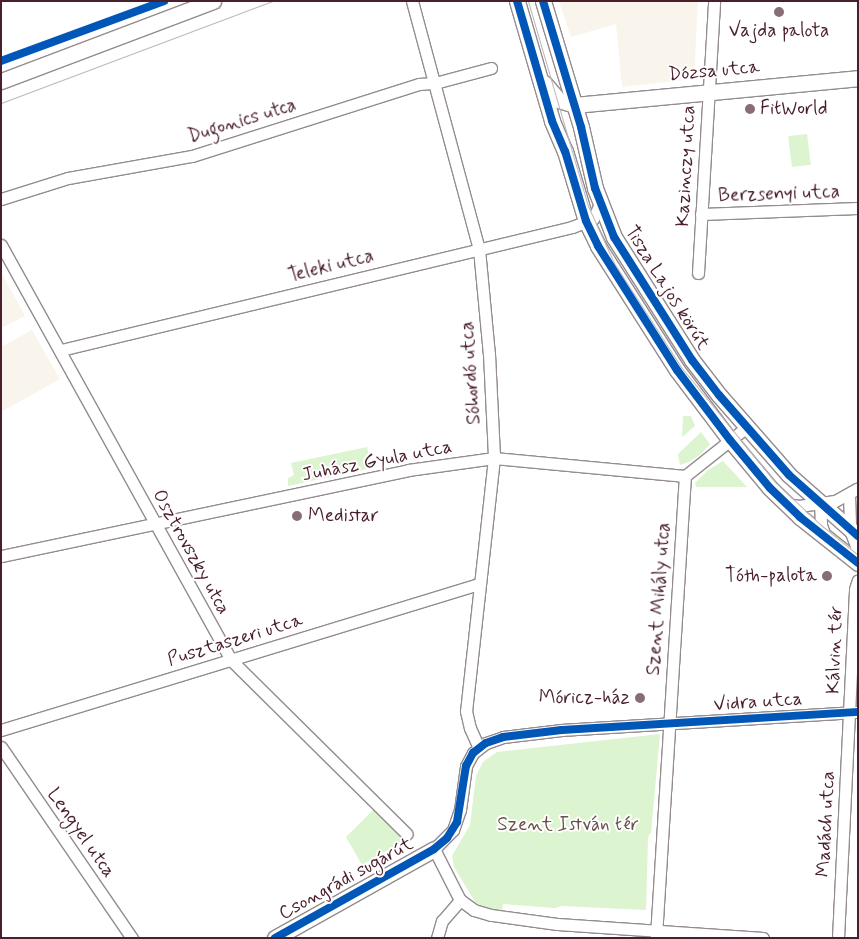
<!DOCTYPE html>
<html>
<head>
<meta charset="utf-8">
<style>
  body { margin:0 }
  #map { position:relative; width:859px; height:939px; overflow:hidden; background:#fff; font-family:Mynerve,sans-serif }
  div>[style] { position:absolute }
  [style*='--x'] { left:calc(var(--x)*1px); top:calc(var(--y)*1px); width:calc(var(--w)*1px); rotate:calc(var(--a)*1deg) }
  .built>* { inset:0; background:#f9f5ed }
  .green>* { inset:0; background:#dcf4cf; transform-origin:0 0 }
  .roads { filter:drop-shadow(1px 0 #948c8e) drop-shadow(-1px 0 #948c8e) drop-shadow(0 1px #948c8e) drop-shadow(0 -1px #948c8e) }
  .minor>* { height:11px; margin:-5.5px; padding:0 5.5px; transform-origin:5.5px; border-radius:5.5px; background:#fff }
  .tertiary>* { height:15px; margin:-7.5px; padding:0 7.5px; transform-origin:7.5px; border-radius:7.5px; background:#fff }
  .tram>* { height:1px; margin:-0.5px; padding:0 0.5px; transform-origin:0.5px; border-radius:0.5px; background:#bdb8b9 }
  .cycleway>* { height:8px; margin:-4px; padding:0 4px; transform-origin:4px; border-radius:4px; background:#0057b8 }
  .dots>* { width:14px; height:14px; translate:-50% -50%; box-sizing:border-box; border:2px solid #fff; border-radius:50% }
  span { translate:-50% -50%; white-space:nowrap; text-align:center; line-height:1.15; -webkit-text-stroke:4px #fff; paint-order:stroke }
  .poi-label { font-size:19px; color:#4a1f2b }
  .left { translate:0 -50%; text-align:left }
  .right { translate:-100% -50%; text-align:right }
  .street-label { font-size:19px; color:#4a1f2b }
  .park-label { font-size:19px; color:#68524a }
  .frame { position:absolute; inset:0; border:2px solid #4a1f2b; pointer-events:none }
</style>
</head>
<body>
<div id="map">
  <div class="built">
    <div style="clip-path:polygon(559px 1px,698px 1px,694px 79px,622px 87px,616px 24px,571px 37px)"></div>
    <div style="clip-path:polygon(1px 272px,25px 316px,1px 328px)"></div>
    <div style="clip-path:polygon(32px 330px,60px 379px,1px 412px,1px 347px)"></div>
  </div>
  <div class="green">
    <div style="left:807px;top:134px;width:31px;height:19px;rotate:83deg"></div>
    <div style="clip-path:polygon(683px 416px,691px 416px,695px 426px,682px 437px)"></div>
    <div style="clip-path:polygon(701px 432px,710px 444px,701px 454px,689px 462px,680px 465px,678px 454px)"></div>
    <div style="clip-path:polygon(367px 447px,372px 468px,288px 486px,288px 478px,294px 475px,291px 463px)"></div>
    <div style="clip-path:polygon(723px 461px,747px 487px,696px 487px,695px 483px,708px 470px)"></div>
    <div style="clip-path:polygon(660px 734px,651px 834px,649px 834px,648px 839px,646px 910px,561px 906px,555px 908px,503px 904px,502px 913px,489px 911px,475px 902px,454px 867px,452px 856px,470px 825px,476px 776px,483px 762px,497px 752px)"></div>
    <div style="clip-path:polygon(374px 809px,405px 840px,362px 865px,346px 837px)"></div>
  </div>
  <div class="roads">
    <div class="minor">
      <div style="--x:412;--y:1;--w:257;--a:74.9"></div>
      <div style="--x:479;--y:249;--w:105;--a:84.6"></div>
      <div style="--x:489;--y:354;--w:104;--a:87.2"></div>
      <div style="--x:494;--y:458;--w:255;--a:96.3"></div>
      <div style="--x:466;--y:711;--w:17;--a:77"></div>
      <div style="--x:470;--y:728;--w:22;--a:66"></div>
      <div style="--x:1;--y:199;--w:70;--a:-17.4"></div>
      <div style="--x:68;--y:178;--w:126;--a:-10.1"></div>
      <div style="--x:192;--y:156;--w:238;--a:-17.6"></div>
      <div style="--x:419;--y:84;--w:16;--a:-4"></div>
      <div style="--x:435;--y:83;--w:58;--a:-15"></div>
      <div style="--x:701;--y:214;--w:157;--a:-2.2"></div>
      <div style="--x:1;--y:245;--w:474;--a:61"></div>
      <div style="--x:231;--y:660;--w:247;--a:44.7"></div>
      <div style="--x:698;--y:273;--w:272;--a:-86.6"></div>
      <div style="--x:61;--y:350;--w:526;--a:-13.53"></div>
      <div style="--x:572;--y:227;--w:22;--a:-21"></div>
      <div style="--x:593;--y:219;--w:17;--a:-65"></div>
      <div style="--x:849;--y:495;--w:35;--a:88"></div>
      <div style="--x:850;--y:530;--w:22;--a:69"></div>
      <div style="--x:786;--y:504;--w:13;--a:9"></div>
      <div style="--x:799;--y:506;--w:36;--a:-8"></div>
      <div style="--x:835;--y:501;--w:26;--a:-29"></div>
      <div style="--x:820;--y:504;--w:21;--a:87"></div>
      <div style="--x:821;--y:525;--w:12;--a:70"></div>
      <div style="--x:1;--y:556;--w:416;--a:-11.9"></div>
      <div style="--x:408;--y:470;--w:87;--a:-7.9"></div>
      <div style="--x:494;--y:458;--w:192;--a:5.4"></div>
      <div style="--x:685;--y:476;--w:80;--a:-38.4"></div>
      <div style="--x:1;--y:730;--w:500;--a:-17"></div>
      <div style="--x:1;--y:747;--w:232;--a:55.6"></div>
      <div style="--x:656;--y:936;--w:461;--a:-86.4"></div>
      <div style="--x:437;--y:938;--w:18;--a:-74"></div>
      <div style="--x:442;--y:921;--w:28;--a:-49"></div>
      <div style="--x:763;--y:938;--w:206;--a:-176.1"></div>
      <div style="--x:557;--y:924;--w:67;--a:-172.2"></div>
      <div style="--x:491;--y:915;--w:18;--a:-164"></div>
      <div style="--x:474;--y:910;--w:17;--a:-144"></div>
      <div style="--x:460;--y:900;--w:57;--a:-117"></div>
      <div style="--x:434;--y:849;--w:27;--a:-45"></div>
      <div style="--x:453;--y:830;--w:21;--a:-71"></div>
      <div style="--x:460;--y:810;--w:44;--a:-82.2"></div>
      <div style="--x:466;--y:766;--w:15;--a:-62"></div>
      <div style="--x:473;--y:753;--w:16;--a:-38"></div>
      <div style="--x:486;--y:743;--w:18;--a:-19"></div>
      <div style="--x:503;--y:737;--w:59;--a:-6.8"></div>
      <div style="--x:562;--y:730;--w:297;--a:-3.5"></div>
      <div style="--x:838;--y:938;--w:349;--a:-87.2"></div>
      <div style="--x:855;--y:589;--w:9;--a:-72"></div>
    </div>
    <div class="tertiary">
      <div style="--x:517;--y:1;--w:125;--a:73.7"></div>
      <div style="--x:552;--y:121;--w:33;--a:67"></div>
      <div style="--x:565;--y:151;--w:73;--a:73.3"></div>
      <div style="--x:586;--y:221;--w:28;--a:64"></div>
      <div style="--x:598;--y:246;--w:147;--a:57.5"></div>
      <div style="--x:677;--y:370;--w:88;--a:52.9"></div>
      <div style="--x:730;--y:440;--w:62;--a:50.2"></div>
      <div style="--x:770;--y:488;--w:42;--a:44"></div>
      <div style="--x:800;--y:517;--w:74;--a:38.4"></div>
      <div style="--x:543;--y:1;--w:132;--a:73.2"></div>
      <div style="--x:581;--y:127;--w:63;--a:77.1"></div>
      <div style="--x:595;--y:188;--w:53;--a:68.8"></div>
      <div style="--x:614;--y:237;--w:146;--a:57.6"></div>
      <div style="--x:692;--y:360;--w:44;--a:52.4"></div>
      <div style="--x:719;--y:395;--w:106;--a:48.8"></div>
      <div style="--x:789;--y:475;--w:92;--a:41.5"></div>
      <div style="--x:1;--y:81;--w:227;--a:-20.7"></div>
      <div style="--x:544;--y:83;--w:23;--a:49"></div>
      <div style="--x:559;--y:100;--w:16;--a:18"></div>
      <div style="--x:574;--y:105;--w:285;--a:-5.4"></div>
      <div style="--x:275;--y:938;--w:182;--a:-29.2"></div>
    </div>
  </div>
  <div class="tram">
    <div style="--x:528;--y:1;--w:214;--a:73.7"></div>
    <div style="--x:588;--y:206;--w:63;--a:65.5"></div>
    <div style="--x:614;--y:263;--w:124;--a:57.2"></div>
    <div style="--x:681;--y:367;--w:150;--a:50.7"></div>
    <div style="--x:776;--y:483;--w:62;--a:43"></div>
    <div style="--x:821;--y:525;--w:48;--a:39"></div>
    <div style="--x:1;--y:103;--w:290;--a:-20.6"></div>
  </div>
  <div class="cycleway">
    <div style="--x:517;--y:1;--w:125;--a:73.7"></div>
    <div style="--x:552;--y:121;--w:33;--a:67"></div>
    <div style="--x:565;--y:151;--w:73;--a:73.3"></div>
    <div style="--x:586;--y:221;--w:28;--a:64"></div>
    <div style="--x:598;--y:246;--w:147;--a:57.5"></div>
    <div style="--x:677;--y:370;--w:88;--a:52.9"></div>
    <div style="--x:730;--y:440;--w:62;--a:50.2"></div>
    <div style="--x:770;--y:488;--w:42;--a:44"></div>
    <div style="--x:800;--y:517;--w:74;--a:38.4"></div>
    <div style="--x:543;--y:1;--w:132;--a:73.2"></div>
    <div style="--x:581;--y:127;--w:63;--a:77.1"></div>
    <div style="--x:595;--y:188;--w:53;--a:68.8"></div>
    <div style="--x:614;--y:237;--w:146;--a:57.6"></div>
    <div style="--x:692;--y:360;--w:44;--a:52.4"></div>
    <div style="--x:719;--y:395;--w:106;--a:48.8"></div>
    <div style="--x:789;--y:475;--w:92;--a:41.5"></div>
    <div style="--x:1;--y:61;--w:174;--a:-20.2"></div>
    <div style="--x:275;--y:938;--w:182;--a:-29.2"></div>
    <div style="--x:434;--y:849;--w:17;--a:-40"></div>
    <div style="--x:447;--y:838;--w:19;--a:-58"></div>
    <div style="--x:457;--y:822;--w:57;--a:-80.9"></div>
    <div style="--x:466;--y:766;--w:15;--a:-62"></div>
    <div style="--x:473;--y:753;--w:16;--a:-38"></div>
    <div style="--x:486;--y:743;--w:18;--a:-19"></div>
    <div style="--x:503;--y:737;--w:59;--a:-6.8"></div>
    <div style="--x:562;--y:730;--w:297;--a:-3.5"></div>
  </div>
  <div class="dots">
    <div style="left:779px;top:12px;background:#896d75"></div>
    <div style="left:750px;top:109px;background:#896d75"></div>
    <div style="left:297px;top:516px;background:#896d75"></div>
    <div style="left:827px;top:576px;background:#896d75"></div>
    <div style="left:640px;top:698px;background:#896d75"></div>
  </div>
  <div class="poi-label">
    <span style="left:779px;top:31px">Vajda palota</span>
    <span class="left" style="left:760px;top:109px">FitWorld</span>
    <span class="left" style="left:308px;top:516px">Medistar</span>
    <span class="right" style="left:817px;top:576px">Tóth-palota</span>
    <span class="right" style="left:630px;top:698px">Móricz-ház</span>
  </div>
  <div class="street-label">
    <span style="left:714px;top:71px;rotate:-5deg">Dózsa utca</span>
    <span style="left:242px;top:121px;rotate:-17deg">Dugonics utca</span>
    <span style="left:686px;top:166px;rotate:-87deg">Kazinczy utca</span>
    <span style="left:779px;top:194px;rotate:-2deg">Berzsenyi utca</span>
    <span style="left:331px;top:266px;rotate:-14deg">Teleki utca</span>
    <span style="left:667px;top:288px;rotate:58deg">Tisza Lajos körút</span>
    <span style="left:471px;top:373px;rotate:-94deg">Sóhordó utca</span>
    <span style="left:377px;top:461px;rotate:-11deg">Juhász Gyula utca</span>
    <span style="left:191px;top:552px;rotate:61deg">Osztrovszky utca</span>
    <span style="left:659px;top:599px;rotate:-86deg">Szent Mihály utca</span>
    <span style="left:235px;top:640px;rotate:-17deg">Pusztaszeri utca</span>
    <span style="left:835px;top:650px;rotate:-88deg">Kálvin tér</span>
    <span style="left:758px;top:702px;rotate:-4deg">Vidra utca</span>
    <span style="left:826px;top:824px;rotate:-87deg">Madách utca</span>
    <span style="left:81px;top:833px;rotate:55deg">Lengyel utca</span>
    <span style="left:346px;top:879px;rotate:-29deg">Csongrádi sugárút</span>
  </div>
  <div class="park-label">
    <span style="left:568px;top:825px">Szent István tér</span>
  </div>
  <div class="frame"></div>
</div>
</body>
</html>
